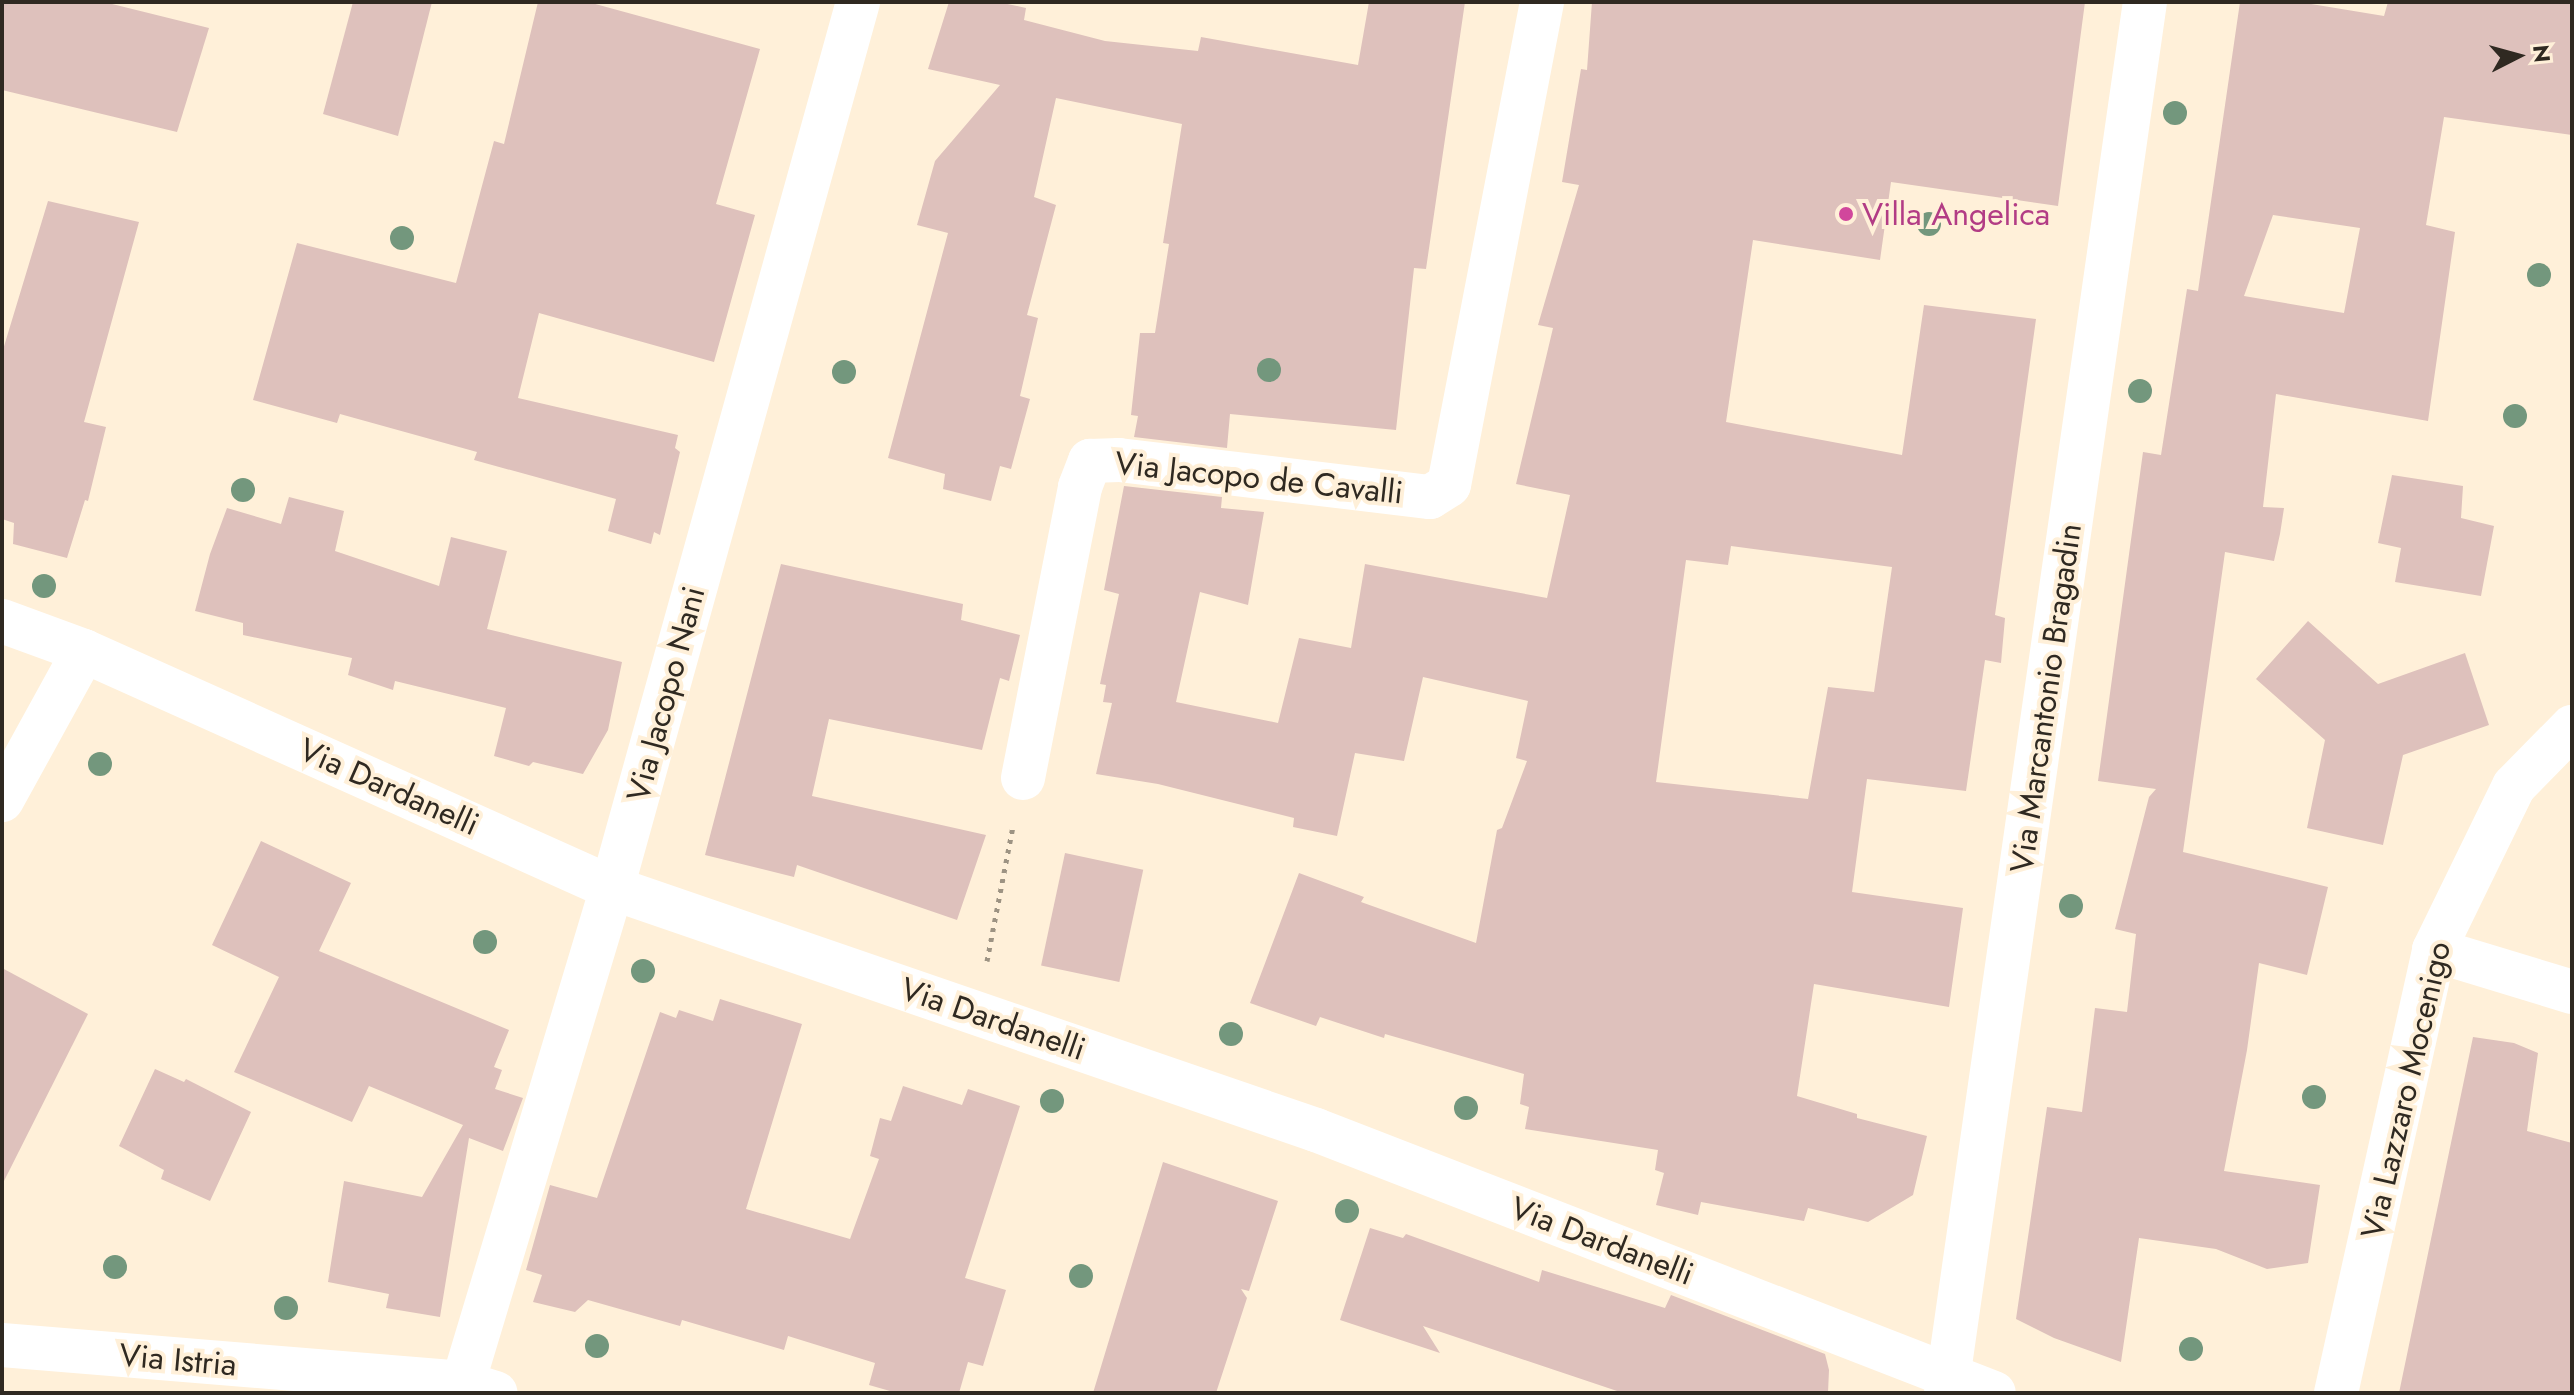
<!DOCTYPE html>
<html>
<head>
<meta charset="utf-8">
<style>
  body { margin:0 }
  #map { position:relative; width:2574px; height:1395px; overflow:hidden; background:#fff0d9; font-family:Jost,sans-serif }
  div>[style] { position:absolute }
  [style*='--x'] { left:calc(var(--x)*1px); top:calc(var(--y)*1px); width:calc(var(--w)*1px); rotate:calc(var(--a)*1deg) }
  .building>* { inset:0; background:#dec1bc; transform-origin:0 0 }
  .path>* { height:5px; margin-top:-2.5px; transform-origin:0; background:repeating-linear-gradient(90deg,#9d9383 0 4px,transparent 0 10px) }
  .minor>* { height:44px; margin:-22px; padding:0 22px; transform-origin:22px; border-radius:22px; background:#fff }
  .trees>* { width:24px; height:24px; margin:-12px; border-radius:50%; background:#73977d }
  .dots>* { width:22px; height:22px; translate:-50% -50%; box-sizing:border-box; border:4px solid #fff0d9; border-radius:50% }
  span { translate:-50% -50%; white-space:nowrap; text-align:center; line-height:1.15; -webkit-text-stroke:8px #fff0d9; paint-order:stroke }
  .hotel-label { font-size:32px; color:#b23c85 }
  .left { translate:0 -50%; text-align:left }
  .street-label { font-size:32px; color:#2f2921 }
  .frame { position:absolute; inset:0; border:4px solid #2f2921; pointer-events:none }
  .north { position:absolute; left:2478px; top:16px; width:80px; height:80px; -webkit-text-stroke:6px #fff0d9; paint-order:stroke; rotate:84deg; font-size:22px; font-weight:700; line-height:32px; text-align:center; color:#2f2921 }
  .north::after { content:''; display:block; margin:auto; width:28px; height:36px; background:#2f2921; clip-path:polygon(50% 0,100% 100%,50% 72%,0 100%) }
</style>
</head>
<body>
<div id="map">
  <div class="building">
    <div style="clip-path:polygon(2px 2px,104px 2px,209px 28px,177px 132px,2px 90px)"></div>
    <div style="clip-path:polygon(353px 2px,432px 2px,398px 136px,323px 114px)"></div>
    <div style="clip-path:polygon(538px 2px,588px 2px,760px 49px,716px 204px,755px 215px,714px 362px,539px 313px,518px 398px,678px 435px,675px 448px,680px 452px,660px 535px,654px 532px,651px 544px,608px 531px,616px 499px,474px 460px,477px 452px,340px 414px,337px 423px,253px 400px,297px 243px,456px 283px,494px 141px,504px 144px)"></div>
    <div style="clip-path:polygon(949px 2px,998px 2px,1026px 8px,1024px 20px,1105px 41px,1198px 51px,1201px 37px,1358px 65px,1369px 2px,1465px 2px,1426px 269px,1414px 268px,1396px 430px,1230px 414px,1227px 448px,1134px 437px,1138px 416px,1131px 415px,1140px 333px,1155px 333px,1169px 244px,1163px 243px,1182px 124px,1056px 98px,1034px 197px,1056px 205px,1027px 315px,1038px 318px,1020px 396px,1030px 399px,1011px 469px,1000px 466px,991px 501px,943px 489px,945px 474px,888px 458px,948px 233px,917px 225px,935px 161px,1000px 85px,928px 69px)"></div>
    <div style="clip-path:polygon(evenodd,1592px 2px,2085px 2px,2058px 206px,1891px 182px,1880px 260px,1753px 240px,1726px 422px,1902px 455px,1924px 305px,2036px 319px,1995px 615px,2005px 618px,2001px 663px,1985px 660px,1966px 791px,1867px 779px,1852px 892px,1963px 908px,1949px 1007px,1814px 984px,1797px 1096px,1857px 1114px,1857px 1118px,1927px 1136px,1913px 1195px,1868px 1222px,1808px 1208px,1804px 1221px,1701px 1202px,1698px 1215px,1656px 1205px,1664px 1173px,1655px 1170px,1658px 1150px,1525px 1129px,1529px 1107px,1520px 1104px,1524px 1074px,1385px 1034px,1384px 1038px,1320px 1017px,1316px 1026px,1250px 1003px,1299px 873px,1364px 897px,1361px 902px,1476px 943px,1497px 830px,1502px 828px,1527px 761px,1516px 758px,1528px 701px,1423px 677px,1404px 761px,1355px 753px,1337px 836px,1293px 827px,1294px 818px,1158px 784px,1096px 774px,1112px 703px,1103px 702px,1106px 685px,1100px 684px,1119px 594px,1104px 590px,1124px 486px,1222px 497px,1221px 508px,1264px 512px,1248px 605px,1200px 592px,1176px 702px,1278px 723px,1299px 638px,1351px 648px,1365px 564px,1547px 598px,1570px 495px,1516px 484px,1553px 328px,1538px 325px,1579px 185px,1562px 182px,1581px 69px,1587px 70px,1592px 2px,1731px 546px,1892px 567px,1874px 692px,1828px 687px,1808px 799px,1656px 782px,1686px 560px,1728px 565px,1731px 546px)"></div>
    <div style="clip-path:polygon(evenodd,2240px 2px,2299px 2px,2384px 16px,2388px 2px,2572px 2px,2572px 135px,2444px 117px,2426px 225px,2455px 232px,2428px 421px,2276px 394px,2263px 507px,2284px 508px,2280px 534px,2274px 561px,2225px 552px,2183px 852px,2328px 887px,2307px 975px,2259px 963px,2247px 1050px,2224px 1171px,2320px 1185px,2308px 1263px,2267px 1269px,2216px 1249px,2139px 1238px,2121px 1362px,2054px 1338px,2016px 1319px,2047px 1107px,2082px 1112px,2095px 1008px,2127px 1012px,2136px 934px,2115px 929px,2149px 797px,2156px 789px,2098px 781px,2143px 452px,2161px 455px,2187px 289px,2198px 291px,2240px 2px,2273px 215px,2360px 228px,2344px 313px,2244px 296px,2273px 215px)"></div>
    <div style="clip-path:polygon(48px 201px,139px 222px,84px 422px,106px 427px,88px 501px,85px 500px,67px 558px,13px 544px,14px 523px,2px 519px,2px 353px)"></div>
    <div style="clip-path:polygon(2392px 475px,2463px 486px,2461px 518px,2494px 526px,2481px 596px,2395px 582px,2401px 548px,2378px 543px)"></div>
    <div style="clip-path:polygon(289px 497px,344px 511px,335px 551px,439px 586px,451px 537px,507px 551px,487px 629px,622px 662px,608px 730px,583px 774px,533px 762px,529px 766px,494px 756px,506px 708px,395px 681px,393px 690px,348px 675px,352px 658px,243px 635px,243px 623px,195px 611px,210px 554px,227px 508px,281px 524px)"></div>
    <div style="clip-path:polygon(781px 564px,963px 604px,961px 620px,1020px 635px,1009px 681px,1000px 678px,982px 750px,829px 719px,812px 796px,986px 835px,957px 920px,797px 865px,794px 877px,705px 855px)"></div>
    <div style="clip-path:polygon(2308px 621px,2378px 684px,2465px 653px,2489px 725px,2403px 755px,2383px 845px,2307px 828px,2325px 740px,2256px 679px)"></div>
    <div style="clip-path:polygon(261px 841px,351px 883px,319px 951px,509px 1030px,494px 1067px,502px 1070px,495px 1089px,523px 1098px,503px 1151px,469px 1138px,440px 1317px,386px 1308px,389px 1294px,328px 1282px,344px 1181px,422px 1197px,463px 1125px,369px 1086px,352px 1122px,234px 1072px,279px 977px,212px 945px)"></div>
    <div style="left:1065px;top:853px;width:80px;height:115px;rotate:12deg"></div>
    <div style="clip-path:polygon(2px 968px,88px 1014px,2px 1185px)"></div>
    <div style="clip-path:polygon(720px 999px,802px 1024px,746px 1209px,850px 1239px,879px 1159px,870px 1156px,880px 1118px,891px 1121px,903px 1086px,962px 1105px,968px 1089px,1020px 1106px,965px 1278px,1006px 1290px,983px 1366px,968px 1362px,959px 1393px,897px 1393px,869px 1385px,875px 1363px,788px 1336px,784px 1350px,682px 1320px,680px 1326px,588px 1300px,575px 1312px,533px 1302px,542px 1275px,526px 1270px,550px 1185px,597px 1198px,660px 1012px,676px 1018px,679px 1010px,713px 1021px)"></div>
    <div style="clip-path:polygon(2473px 1037px,2514px 1043px,2538px 1053px,2527px 1131px,2572px 1143px,2572px 1393px,2399px 1393px)"></div>
    <div style="clip-path:polygon(155px 1069px,184px 1082px,186px 1079px,251px 1112px,210px 1201px,161px 1179px,164px 1170px,119px 1146px)"></div>
    <div style="clip-path:polygon(1163px 1162px,1278px 1201px,1249px 1291px,1241px 1289px,1247px 1298px,1216px 1393px,1093px 1393px)"></div>
    <div style="clip-path:polygon(1370px 1228px,1403px 1238px,1406px 1234px,1539px 1282px,1542px 1270px,1665px 1308px,1671px 1295px,1825px 1354px,1829px 1370px,1828px 1393px,1623px 1393px,1423px 1326px,1440px 1353px,1340px 1320px)"></div>
  </div>
  <div class="path">
    <div style="--x:987;--y:961;--w:137;--a:-79.1"></div>
  </div>
  <div class="minor">
    <div style="--x:2;--y:621;--w:87;--a:20.1"></div>
    <div style="--x:84;--y:651;--w:579;--a:24.17"></div>
    <div style="--x:612;--y:888;--w:744;--a:18.97"></div>
    <div style="--x:1316;--y:1130;--w:727;--a:21.2"></div>
    <div style="--x:1023;--y:778;--w:297;--a:-78.9"></div>
    <div style="--x:1080;--y:487;--w:28;--a:-69"></div>
    <div style="--x:1090;--y:461;--w:29;--a:-2"></div>
    <div style="--x:1119;--y:460;--w:313;--a:6.8"></div>
    <div style="--x:1430;--y:497;--w:22;--a:-32"></div>
    <div style="--x:1449;--y:485;--w:492;--a:-79.1"></div>
    <div style="--x:2;--y:800;--w:170;--a:-61.2"></div>
    <div style="--x:2434;--y:950;--w:144;--a:16.9"></div>
    <div style="--x:2;--y:1345;--w:463;--a:4.7"></div>
    <div style="--x:463;--y:1383;--w:34;--a:17"></div>
    <div style="--x:463;--y:1383;--w:517;--a:-73.25"></div>
    <div style="--x:612;--y:888;--w:920;--a:-74.48"></div>
    <div style="--x:1946;--y:1393;--w:1405;--a:-81.86"></div>
    <div style="--x:2336;--y:1393;--w:454;--a:-77.5"></div>
    <div style="--x:2434;--y:950;--w:182;--a:-64"></div>
    <div style="--x:2514;--y:786;--w:83;--a:-45.5"></div>
  </div>
  <div class="trees">
    <div style="left:2175px;top:113px"></div>
    <div style="left:1929px;top:224px"></div>
    <div style="left:402px;top:238px"></div>
    <div style="left:2539px;top:275px"></div>
    <div style="left:1269px;top:370px"></div>
    <div style="left:844px;top:372px"></div>
    <div style="left:2140px;top:391px"></div>
    <div style="left:2515px;top:416px"></div>
    <div style="left:243px;top:490px"></div>
    <div style="left:44px;top:586px"></div>
    <div style="left:100px;top:764px"></div>
    <div style="left:2071px;top:906px"></div>
    <div style="left:485px;top:942px"></div>
    <div style="left:643px;top:971px"></div>
    <div style="left:1231px;top:1034px"></div>
    <div style="left:2314px;top:1097px"></div>
    <div style="left:1052px;top:1101px"></div>
    <div style="left:1466px;top:1108px"></div>
    <div style="left:1347px;top:1211px"></div>
    <div style="left:115px;top:1267px"></div>
    <div style="left:1081px;top:1276px"></div>
    <div style="left:286px;top:1308px"></div>
    <div style="left:597px;top:1346px"></div>
    <div style="left:2191px;top:1349px"></div>
  </div>
  <div class="dots">
    <div style="left:1846px;top:214px;background:#d1479c"></div>
  </div>
  <div class="hotel-label">
    <span class="left" style="left:1862px;top:214px">Villa Angelica</span>
  </div>
  <div class="street-label">
    <span style="left:1259px;top:478px;rotate:6deg">Via Jacopo de Cavalli</span>
    <span style="left:666px;top:694px;rotate:-75deg">Via Jacopo Nani</span>
    <span style="left:2046px;top:698px;rotate:-82deg">Via Marcantonio Bragadin</span>
    <span style="left:389px;top:787px;rotate:24deg">Via Dardanelli</span>
    <span style="left:993px;top:1019px;rotate:19deg">Via Dardanelli</span>
    <span style="left:2406px;top:1090px;rotate:-77deg">Via Lazzaro Mocenigo</span>
    <span style="left:1602px;top:1241px;rotate:21deg">Via Dardanelli</span>
    <span style="left:178px;top:1360px;rotate:5deg">Via Istria</span>
  </div>
  <div class="frame"></div>
  <div class="north">N</div>
</div>
</body>
</html>
